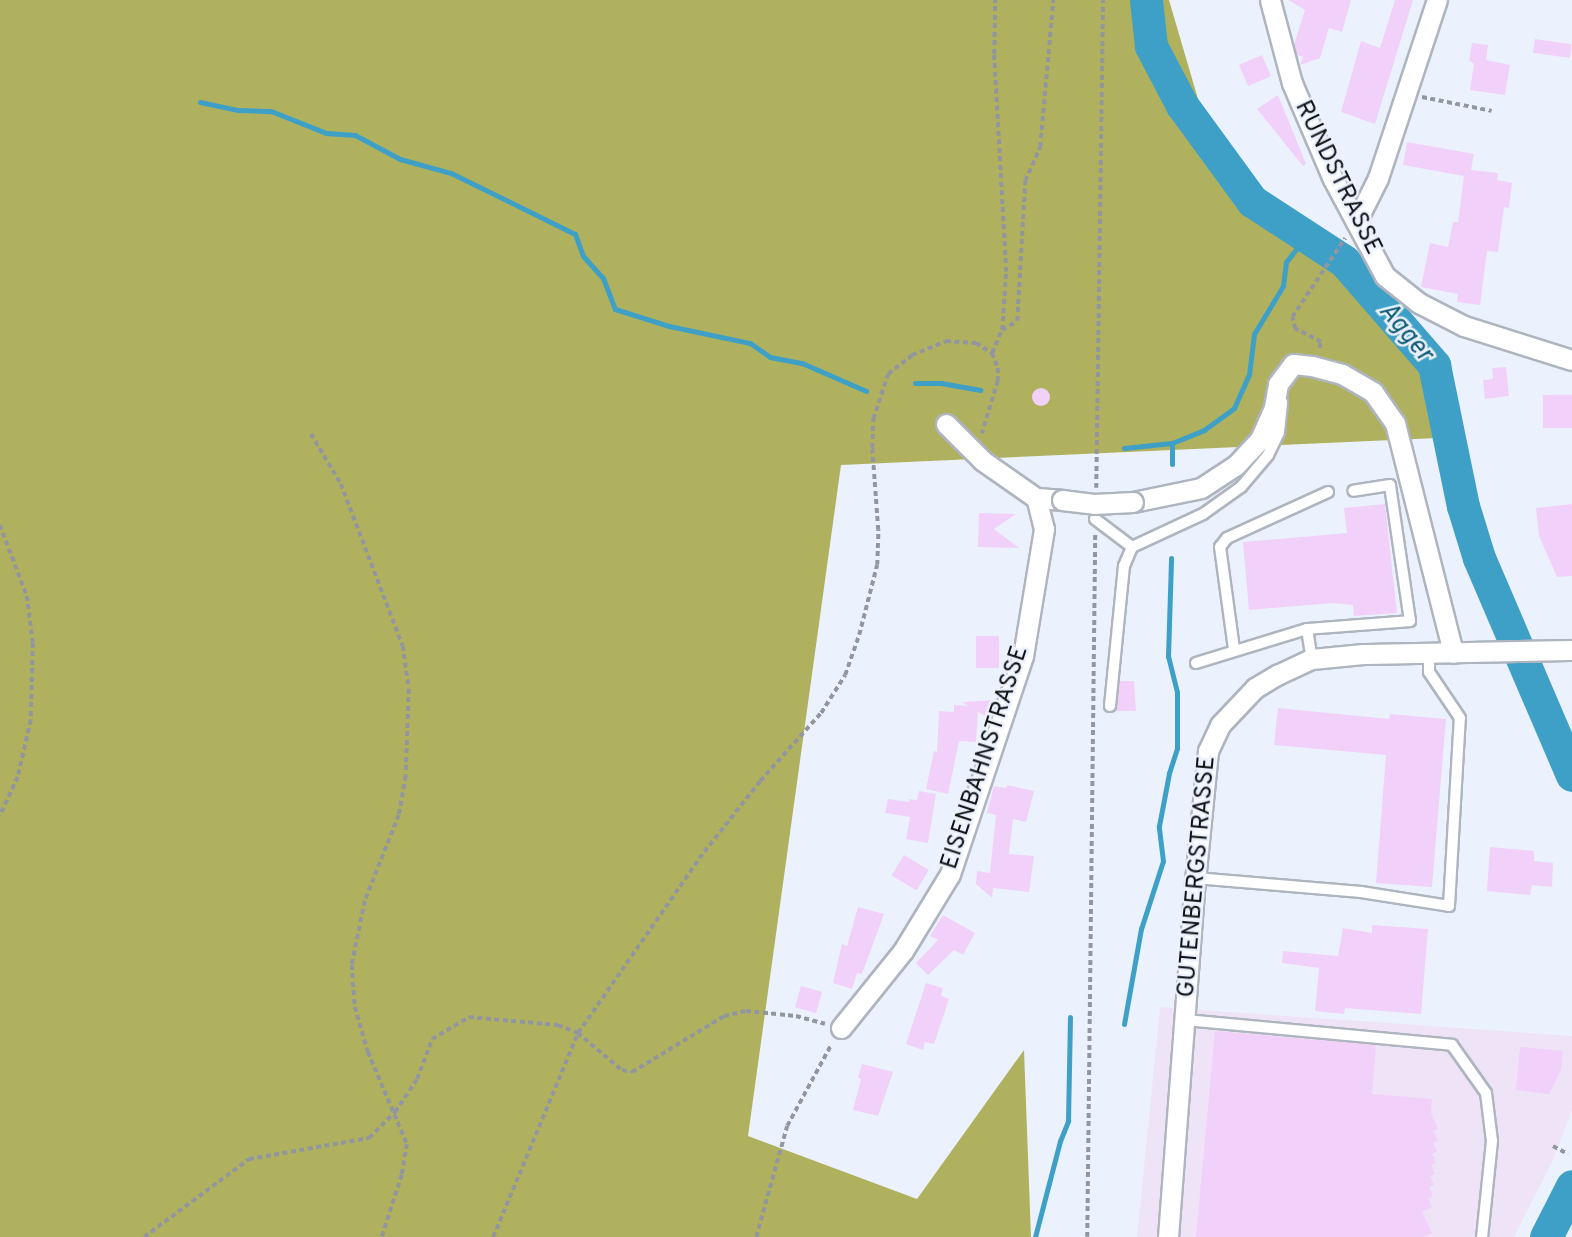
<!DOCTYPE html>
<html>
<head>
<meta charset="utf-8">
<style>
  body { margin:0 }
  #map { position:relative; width:1572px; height:1237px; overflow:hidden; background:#ecf2fd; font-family:Overpass,sans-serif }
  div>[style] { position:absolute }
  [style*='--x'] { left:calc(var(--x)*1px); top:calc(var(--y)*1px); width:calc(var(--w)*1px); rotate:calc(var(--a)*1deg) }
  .industrial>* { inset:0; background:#efe3f7 }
  .forest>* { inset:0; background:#afb15e }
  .stream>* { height:5px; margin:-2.5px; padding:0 2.5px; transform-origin:2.5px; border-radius:2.5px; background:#3fa0c7 }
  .river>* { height:33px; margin:-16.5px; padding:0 16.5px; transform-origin:16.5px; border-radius:16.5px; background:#3fa0c7 }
  .building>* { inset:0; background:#f1d1f9; transform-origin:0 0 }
  .round { border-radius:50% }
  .path>* { height:3.5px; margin-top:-1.75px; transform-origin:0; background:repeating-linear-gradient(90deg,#92969e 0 5px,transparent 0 8.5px) }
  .roads { filter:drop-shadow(2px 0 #aeb5bf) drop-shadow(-2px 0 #aeb5bf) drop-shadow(0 2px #aeb5bf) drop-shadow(0 -2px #aeb5bf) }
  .lane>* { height:10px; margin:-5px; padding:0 5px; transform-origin:5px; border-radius:5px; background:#fff }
  .street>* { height:19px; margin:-9.5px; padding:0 9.5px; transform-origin:9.5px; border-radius:9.5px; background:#fff }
  .bridges { filter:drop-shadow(2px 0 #aeb5bf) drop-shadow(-2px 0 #aeb5bf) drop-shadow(0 2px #aeb5bf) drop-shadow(0 -2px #aeb5bf) }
  .street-bridge>* { height:19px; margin:-9.5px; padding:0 9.5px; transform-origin:9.5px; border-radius:9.5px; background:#fff }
  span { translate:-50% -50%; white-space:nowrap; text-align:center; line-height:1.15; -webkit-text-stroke:5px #ecf2fd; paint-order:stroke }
  .street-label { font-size:24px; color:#0f1115 }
  .water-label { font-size:26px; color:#0c5a76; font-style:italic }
</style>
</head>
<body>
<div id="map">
  <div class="industrial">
    <div style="clip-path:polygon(1160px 1007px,1572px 1036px,1572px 1110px,1552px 1162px,1514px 1237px,1137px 1237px)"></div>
  </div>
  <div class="forest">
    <div style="clip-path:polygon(0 0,1169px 0,1203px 116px,1294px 242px,1451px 368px,1437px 438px,841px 465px,748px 1136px,917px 1199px,1024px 1050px,1031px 1237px,0 1237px)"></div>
  </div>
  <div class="stream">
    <div style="--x:200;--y:102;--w:39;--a:12"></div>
    <div style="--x:238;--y:110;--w:33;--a:2"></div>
    <div style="--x:271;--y:111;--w:59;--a:21.8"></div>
    <div style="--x:326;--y:133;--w:29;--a:4"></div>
    <div style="--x:355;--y:135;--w:51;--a:28.1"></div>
    <div style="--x:400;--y:159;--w:53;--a:15.4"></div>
    <div style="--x:451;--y:173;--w:138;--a:26.2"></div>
    <div style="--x:575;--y:234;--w:23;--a:70"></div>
    <div style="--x:583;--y:256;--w:30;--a:48"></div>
    <div style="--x:603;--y:278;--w:33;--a:69"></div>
    <div style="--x:615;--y:309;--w:57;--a:17.5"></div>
    <div style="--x:669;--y:326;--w:83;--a:11.9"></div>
    <div style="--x:750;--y:343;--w:24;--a:35"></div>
    <div style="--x:770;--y:357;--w:33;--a:11"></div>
    <div style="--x:802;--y:363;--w:70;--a:23.6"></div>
    <div style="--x:915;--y:383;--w:26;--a:0"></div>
    <div style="--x:941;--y:383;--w:40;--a:10"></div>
    <div style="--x:1124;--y:448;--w:48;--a:-5.9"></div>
    <div style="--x:1172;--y:464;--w:21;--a:-90"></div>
    <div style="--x:1172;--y:443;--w:35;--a:-22"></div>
    <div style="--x:1204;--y:430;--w:37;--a:-36"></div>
    <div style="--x:1234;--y:408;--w:36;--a:-66"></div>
    <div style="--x:1249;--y:375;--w:41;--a:-83"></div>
    <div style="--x:1254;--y:334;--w:56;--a:-58.9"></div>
    <div style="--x:1283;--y:286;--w:24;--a:-83"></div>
    <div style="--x:1286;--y:262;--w:33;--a:-52"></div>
    <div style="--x:1124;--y:1024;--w:97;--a:-79.9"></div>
    <div style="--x:1141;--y:929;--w:71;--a:-72.1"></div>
    <div style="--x:1163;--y:861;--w:35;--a:-97"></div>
    <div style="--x:1159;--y:826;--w:54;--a:-79.3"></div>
    <div style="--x:1169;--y:773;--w:26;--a:-72"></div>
    <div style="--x:1177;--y:748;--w:56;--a:-90"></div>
    <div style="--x:1177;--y:692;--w:37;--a:-104"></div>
    <div style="--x:1168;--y:656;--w:98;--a:-88.2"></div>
    <div style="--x:1035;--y:1237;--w:99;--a:-75.4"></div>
    <div style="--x:1060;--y:1141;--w:22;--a:-68"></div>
    <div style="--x:1068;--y:1121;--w:104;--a:-88.9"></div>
  </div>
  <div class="river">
    <div style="--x:1146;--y:0;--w:46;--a:83.8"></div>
    <div style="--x:1151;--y:46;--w:67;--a:62.3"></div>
    <div style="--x:1182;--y:105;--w:119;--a:53.9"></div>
    <div style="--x:1252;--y:201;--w:110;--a:33.1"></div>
    <div style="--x:1344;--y:261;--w:138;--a:49.1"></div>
    <div style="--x:1434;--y:365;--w:144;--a:78.4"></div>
    <div style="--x:1463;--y:506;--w:54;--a:72.9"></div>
    <div style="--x:1479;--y:558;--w:236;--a:66.8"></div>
    <div style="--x:1546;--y:1237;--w:57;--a:-63"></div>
  </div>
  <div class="building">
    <div style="clip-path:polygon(1288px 0,1351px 0,1342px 32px,1329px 28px,1320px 58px,1300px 65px,1303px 57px,1297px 55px,1294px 45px,1305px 10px)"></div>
    <div style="clip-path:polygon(1395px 0,1413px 0,1375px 124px,1341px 112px,1361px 41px,1380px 48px)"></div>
    <div style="left:1535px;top:39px;width:37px;height:14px;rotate:8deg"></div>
    <div style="clip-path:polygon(1472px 43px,1488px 45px,1486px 60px,1510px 65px,1505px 95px,1470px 90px,1474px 64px,1469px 60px)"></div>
    <div style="left:1262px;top:55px;width:23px;height:25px;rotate:67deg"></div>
    <div style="clip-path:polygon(1278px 95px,1306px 164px,1303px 166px,1257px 109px)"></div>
    <div style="clip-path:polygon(1407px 142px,1474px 154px,1471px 170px,1498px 173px,1497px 180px,1512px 183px,1509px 208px,1504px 207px,1498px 252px,1487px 251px,1480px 305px,1457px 302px,1458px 294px,1421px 287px,1430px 243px,1448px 247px,1453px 222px,1458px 222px,1464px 176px,1403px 165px)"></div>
    <div style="clip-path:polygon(1506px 367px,1509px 396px,1485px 399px,1483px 380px,1493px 379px,1492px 368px)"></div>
    <div class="round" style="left:1032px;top:388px;width:18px;height:18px"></div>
    <div style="left:1572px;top:395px;width:33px;height:29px;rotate:90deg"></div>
    <div style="clip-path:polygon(1385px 504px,1397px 613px,1354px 616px,1353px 605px,1333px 603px,1249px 610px,1243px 542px,1347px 533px,1344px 508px)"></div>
    <div style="clip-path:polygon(1572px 504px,1572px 576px,1557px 577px,1539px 536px,1536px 508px)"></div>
    <div style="clip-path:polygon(979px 513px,1016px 514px,994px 529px,1019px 548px,978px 547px)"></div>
    <div style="left:976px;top:636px;width:23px;height:32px"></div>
    <div style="clip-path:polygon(1120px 681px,1134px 681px,1136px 711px,1116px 711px)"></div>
    <div style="clip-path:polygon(995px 700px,989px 718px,978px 712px,976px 742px,959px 741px,948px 794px,926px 789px,934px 751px,937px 752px,939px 711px,954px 712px,954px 705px,968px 706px,963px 702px)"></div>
    <div style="clip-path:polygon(1278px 708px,1389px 719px,1390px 714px,1446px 719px,1432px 887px,1376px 883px,1386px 755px,1274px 745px)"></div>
    <div style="clip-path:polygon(1007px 785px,1034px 791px,1026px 822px,1013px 819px,1009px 854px,1034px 856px,1029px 892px,993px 888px,992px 898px,976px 884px,977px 871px,990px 873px,996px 815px,987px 813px,994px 786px,1006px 788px)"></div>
    <div style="clip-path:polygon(919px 791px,936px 794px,928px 843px,906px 839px,910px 817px,885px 813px,888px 799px,909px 802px,909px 799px,917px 800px)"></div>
    <div style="clip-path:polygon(1490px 847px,1534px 851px,1534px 861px,1553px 863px,1552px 887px,1532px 885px,1530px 895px,1487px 891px)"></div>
    <div style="left:904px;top:855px;width:29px;height:24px;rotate:31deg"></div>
    <div style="clip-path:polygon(858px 907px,884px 914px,862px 974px,857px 973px,852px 989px,833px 983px,842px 944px,847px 946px)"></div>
    <div style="clip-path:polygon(943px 915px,975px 933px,963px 955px,954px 950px,928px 975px,916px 963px,938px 940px,930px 936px)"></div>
    <div style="clip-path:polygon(1372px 925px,1428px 929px,1421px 1014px,1345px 1008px,1344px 1014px,1315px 1011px,1319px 968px,1282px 963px,1283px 951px,1338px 956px,1343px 928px,1372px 933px)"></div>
    <div style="clip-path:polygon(926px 983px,943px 988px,941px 996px,949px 999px,934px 1044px,925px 1042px,923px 1050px,906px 1044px)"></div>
    <div style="left:801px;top:986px;width:22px;height:22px;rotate:16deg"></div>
    <div style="clip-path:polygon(1215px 1031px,1376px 1045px,1372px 1094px,1432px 1099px,1431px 1113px,1438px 1129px,1433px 1131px,1438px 1140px,1433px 1143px,1437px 1151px,1432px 1154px,1436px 1163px,1431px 1165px,1435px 1174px,1430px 1176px,1434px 1185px,1429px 1187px,1433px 1196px,1428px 1198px,1432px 1207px,1422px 1212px,1432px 1233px,1423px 1237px,1196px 1237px)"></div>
    <div style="clip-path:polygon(1520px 1047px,1563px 1051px,1561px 1070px,1549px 1094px,1516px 1090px)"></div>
    <div style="clip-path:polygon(862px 1064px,893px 1072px,878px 1116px,853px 1110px,861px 1079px,858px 1078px)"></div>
  </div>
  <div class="path">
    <div style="--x:1422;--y:97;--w:71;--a:11.3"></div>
    <div style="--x:1002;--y:330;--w:17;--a:-31"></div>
    <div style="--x:1017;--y:321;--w:140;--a:-86.7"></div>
    <div style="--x:1025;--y:181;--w:37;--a:-66"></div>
    <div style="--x:1040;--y:147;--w:148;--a:-84.9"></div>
    <div style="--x:1319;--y:348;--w:6;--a:-72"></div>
    <div style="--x:1321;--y:342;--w:29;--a:-153"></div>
    <div style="--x:1295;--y:329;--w:12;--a:-104"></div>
    <div style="--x:1292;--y:317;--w:95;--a:-56.1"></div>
    <div style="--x:992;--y:353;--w:25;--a:-67"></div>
    <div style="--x:1002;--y:330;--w:58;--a:-86.1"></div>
    <div style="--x:1006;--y:272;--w:218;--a:-93.2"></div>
    <div style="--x:994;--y:54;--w:54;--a:-88.9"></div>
    <div style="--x:311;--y:434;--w:58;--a:59"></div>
    <div style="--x:341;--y:484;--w:173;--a:69.1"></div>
    <div style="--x:403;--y:646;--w:43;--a:82.1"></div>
    <div style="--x:409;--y:689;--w:87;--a:92"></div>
    <div style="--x:406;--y:776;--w:40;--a:100"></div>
    <div style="--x:399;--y:815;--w:92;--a:111.6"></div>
    <div style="--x:365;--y:901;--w:65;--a:101.5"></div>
    <div style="--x:352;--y:965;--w:42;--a:85.9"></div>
    <div style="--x:355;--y:1007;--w:47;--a:73.9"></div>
    <div style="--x:368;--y:1052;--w:100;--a:67"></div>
    <div style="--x:407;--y:1144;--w:31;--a:99"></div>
    <div style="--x:402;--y:1175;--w:65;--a:107.9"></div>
    <div style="--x:1096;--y:488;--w:488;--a:-89.2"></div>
    <div style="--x:0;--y:525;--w:76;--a:69.2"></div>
    <div style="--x:27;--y:596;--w:47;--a:82.7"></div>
    <div style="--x:33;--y:643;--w:77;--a:91.5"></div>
    <div style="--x:31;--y:720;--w:58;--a:102.8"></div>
    <div style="--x:18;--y:777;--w:43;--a:114.8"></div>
    <div style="--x:1553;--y:1146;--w:17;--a:28"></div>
    <div style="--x:144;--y:1237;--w:131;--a:-36.6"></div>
    <div style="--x:249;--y:1159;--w:122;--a:-9.9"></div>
    <div style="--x:369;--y:1138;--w:37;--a:-45"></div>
    <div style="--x:395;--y:1112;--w:40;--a:-56"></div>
    <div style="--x:417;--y:1079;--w:43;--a:-69.4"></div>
    <div style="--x:432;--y:1039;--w:43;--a:-30.7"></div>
    <div style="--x:469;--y:1017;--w:89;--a:5.1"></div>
    <div style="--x:558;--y:1025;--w:22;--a:22"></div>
    <div style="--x:578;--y:1033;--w:57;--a:40.1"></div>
    <div style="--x:622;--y:1070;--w:10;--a:11"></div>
    <div style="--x:632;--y:1072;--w:108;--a:-31.3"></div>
    <div style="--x:724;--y:1016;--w:23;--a:-13"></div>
    <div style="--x:746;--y:1011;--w:50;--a:5.7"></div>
    <div style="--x:796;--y:1016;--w:30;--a:15"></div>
    <div style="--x:493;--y:1237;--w:221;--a:-67.4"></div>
    <div style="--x:578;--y:1033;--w:221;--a:-55.2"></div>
    <div style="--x:704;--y:852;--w:90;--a:-51.7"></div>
    <div style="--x:760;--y:781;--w:91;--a:-48.1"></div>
    <div style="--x:821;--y:713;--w:45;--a:-57.7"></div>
    <div style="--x:845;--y:675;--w:42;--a:-70.7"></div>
    <div style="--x:859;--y:635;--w:72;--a:-75.6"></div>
    <div style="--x:877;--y:565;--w:35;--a:-88"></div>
    <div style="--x:878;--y:530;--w:82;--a:-94.2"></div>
    <div style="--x:872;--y:448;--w:29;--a:-88"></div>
    <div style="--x:873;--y:419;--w:47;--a:-71.6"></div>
    <div style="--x:888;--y:374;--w:31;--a:-38"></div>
    <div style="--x:912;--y:355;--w:37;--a:-22"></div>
    <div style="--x:946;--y:341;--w:30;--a:4"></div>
    <div style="--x:976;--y:343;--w:19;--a:32"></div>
    <div style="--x:992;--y:353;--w:16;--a:68"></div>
    <div style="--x:998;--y:368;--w:13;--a:90"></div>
    <div style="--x:998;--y:381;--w:55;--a:106.8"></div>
    <div style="--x:756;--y:1237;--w:115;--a:-74.4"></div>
    <div style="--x:787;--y:1126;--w:92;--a:-61.5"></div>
    <div style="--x:1087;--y:1237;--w:703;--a:-89.35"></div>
  </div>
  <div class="roads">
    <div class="lane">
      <div style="--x:1095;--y:519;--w:46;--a:37.1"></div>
      <div style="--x:1132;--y:547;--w:78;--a:-24.9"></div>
      <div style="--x:1203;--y:514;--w:47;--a:-35.4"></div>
      <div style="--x:1241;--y:487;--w:42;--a:-49.8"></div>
      <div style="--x:1268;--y:455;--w:25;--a:-64"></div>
      <div style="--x:1279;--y:432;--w:30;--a:-84"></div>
      <div style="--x:1307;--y:629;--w:103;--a:-4.4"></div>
      <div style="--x:1410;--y:621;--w:137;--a:-98.4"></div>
      <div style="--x:1390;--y:485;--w:37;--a:171"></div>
      <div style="--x:1234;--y:649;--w:103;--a:-97.8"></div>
      <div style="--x:1220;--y:547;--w:11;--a:-52"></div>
      <div style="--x:1227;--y:538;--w:111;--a:-24.5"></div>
      <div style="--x:1196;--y:663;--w:116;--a:-17"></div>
      <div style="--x:1307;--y:629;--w:30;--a:81"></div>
      <div style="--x:1110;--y:706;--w:141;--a:-84.3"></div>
      <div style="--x:1124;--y:566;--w:21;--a:-67"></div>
      <div style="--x:1195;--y:878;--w:167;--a:4.8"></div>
      <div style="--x:1361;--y:892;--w:89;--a:9"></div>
      <div style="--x:1449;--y:906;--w:188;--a:-86.7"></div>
      <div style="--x:1460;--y:718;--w:55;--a:-124"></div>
      <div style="--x:1429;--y:672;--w:18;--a:-90"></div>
      <div style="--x:1185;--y:1020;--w:268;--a:5.3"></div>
      <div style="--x:1452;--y:1045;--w:59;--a:54.7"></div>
      <div style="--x:1486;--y:1093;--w:48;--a:82.9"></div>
      <div style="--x:1492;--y:1141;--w:97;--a:95.9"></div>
    </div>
    <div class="street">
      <div style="--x:1270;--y:0;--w:86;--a:75.2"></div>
      <div style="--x:1292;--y:83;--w:104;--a:66.9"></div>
      <div style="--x:1333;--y:179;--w:110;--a:61.8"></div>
      <div style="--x:1385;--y:276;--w:43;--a:38.5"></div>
      <div style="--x:1419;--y:303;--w:51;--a:27.1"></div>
      <div style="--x:1464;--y:326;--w:113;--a:17.5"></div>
      <div style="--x:1356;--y:222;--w:49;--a:-63.4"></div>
      <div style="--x:1378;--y:178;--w:188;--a:-71.7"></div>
      <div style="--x:946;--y:424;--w:52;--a:45"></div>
      <div style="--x:983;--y:461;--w:65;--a:34.9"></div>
      <div style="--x:1036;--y:498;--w:26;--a:4"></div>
      <div style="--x:1133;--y:502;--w:69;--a:-11.6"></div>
      <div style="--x:1201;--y:488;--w:42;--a:-33.3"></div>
      <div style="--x:1236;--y:465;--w:35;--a:-47"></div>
      <div style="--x:1260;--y:439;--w:35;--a:-66"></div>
      <div style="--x:1274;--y:407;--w:23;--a:-80"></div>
      <div style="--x:1278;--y:384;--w:25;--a:-53"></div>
      <div style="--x:1293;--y:364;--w:19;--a:6"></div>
      <div style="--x:1312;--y:366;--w:31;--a:15"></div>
      <div style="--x:1342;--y:374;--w:36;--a:30"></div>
      <div style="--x:1373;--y:392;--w:38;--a:55"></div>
      <div style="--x:1395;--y:423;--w:237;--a:75.8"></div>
      <div style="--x:841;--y:1028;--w:99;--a:-51.2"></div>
      <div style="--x:903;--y:951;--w:90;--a:-58.6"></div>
      <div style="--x:950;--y:874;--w:230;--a:-71.5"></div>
      <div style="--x:1023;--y:656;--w:129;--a:-80.6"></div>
      <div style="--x:1044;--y:529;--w:32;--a:-104"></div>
      <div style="--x:1168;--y:1237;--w:347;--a:-85.7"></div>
      <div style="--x:1194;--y:891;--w:141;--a:-84.3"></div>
      <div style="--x:1208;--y:751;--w:29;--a:-65"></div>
      <div style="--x:1220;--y:725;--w:51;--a:-46.6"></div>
      <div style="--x:1255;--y:688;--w:26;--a:-31"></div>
      <div style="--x:1277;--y:675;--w:38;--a:-25"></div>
      <div style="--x:1312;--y:659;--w:51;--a:-5.6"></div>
      <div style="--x:1363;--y:654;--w:209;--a:-1.1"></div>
    </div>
  </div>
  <div class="bridges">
    <div class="street-bridge">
      <div style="--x:1062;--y:500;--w:32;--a:7"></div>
      <div style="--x:1094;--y:504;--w:39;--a:-3"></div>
    </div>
  </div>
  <div class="street-label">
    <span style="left:1337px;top:178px;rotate:64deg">RUNDSTRASSE</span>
    <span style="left:986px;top:758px;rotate:-72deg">EISENBAHNSTRASSE</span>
    <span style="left:1198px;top:877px;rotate:-85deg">GUTENBERGSTRASSE</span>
  </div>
  <div class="water-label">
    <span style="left:1405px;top:333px;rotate:50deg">Agger</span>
  </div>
</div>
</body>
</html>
